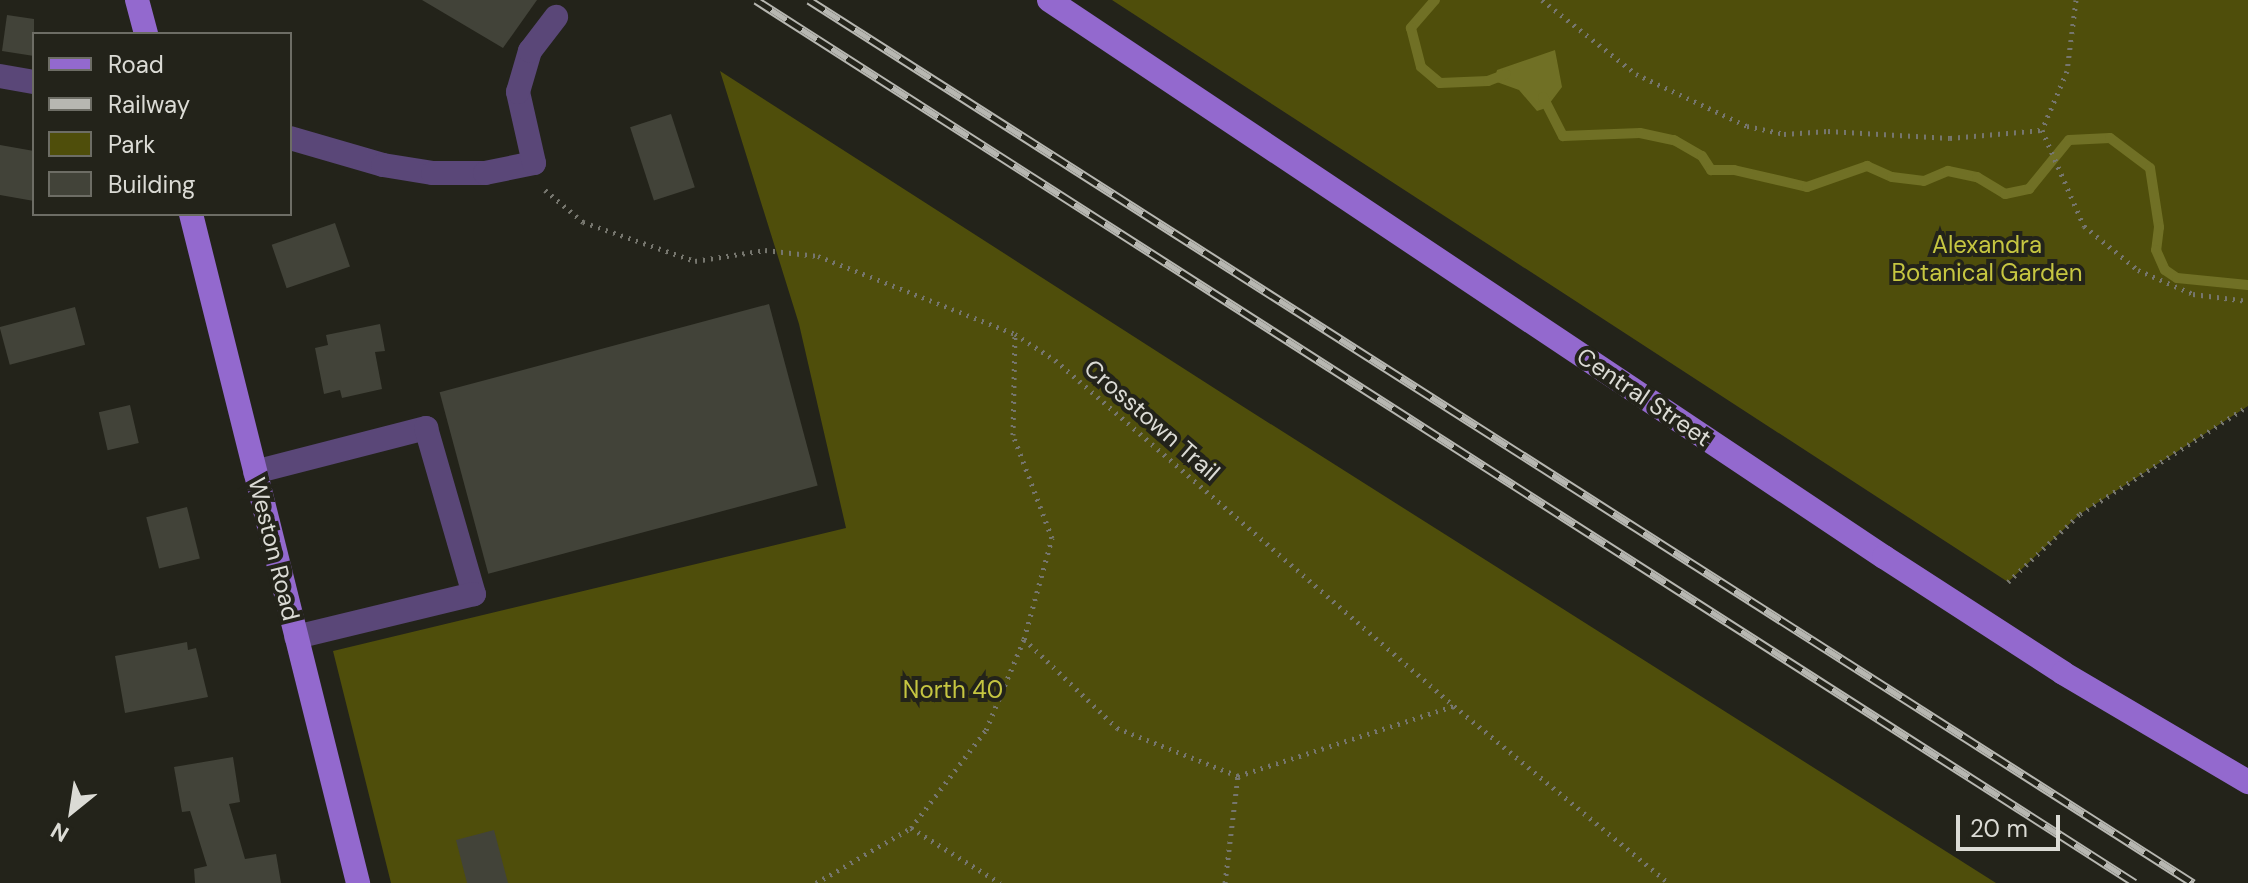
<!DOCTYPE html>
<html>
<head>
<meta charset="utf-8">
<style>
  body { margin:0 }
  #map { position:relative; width:2248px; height:883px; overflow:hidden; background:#23231a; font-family:"DM Sans",sans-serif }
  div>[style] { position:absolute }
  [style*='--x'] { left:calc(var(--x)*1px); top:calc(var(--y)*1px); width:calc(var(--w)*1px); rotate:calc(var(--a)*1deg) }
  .green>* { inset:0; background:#4f4e0b }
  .water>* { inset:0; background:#707025 }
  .stream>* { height:10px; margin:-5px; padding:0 5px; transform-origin:5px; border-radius:5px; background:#707025 }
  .building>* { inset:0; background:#424339; transform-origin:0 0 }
  .path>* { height:5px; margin-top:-2.5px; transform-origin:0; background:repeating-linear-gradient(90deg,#76766e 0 2px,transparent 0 8px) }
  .minor>* { height:24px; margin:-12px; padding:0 12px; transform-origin:12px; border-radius:12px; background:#5a4778 }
  .major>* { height:24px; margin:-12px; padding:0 12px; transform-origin:12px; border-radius:12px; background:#9369ce }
  .rail>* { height:9px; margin-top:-4.5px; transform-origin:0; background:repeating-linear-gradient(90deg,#23231a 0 18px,#b7b7b1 0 36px); box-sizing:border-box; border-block:2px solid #b7b7b1 }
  span { translate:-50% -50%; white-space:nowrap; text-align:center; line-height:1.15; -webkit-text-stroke:8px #23231a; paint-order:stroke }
  .park-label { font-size:24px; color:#c6c641 }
  .street-label { font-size:24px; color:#dbdbd5 }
  .legend { position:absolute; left:32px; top:32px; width:260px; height:184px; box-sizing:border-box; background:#23231a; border:2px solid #6d6d65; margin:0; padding:10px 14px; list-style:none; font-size:24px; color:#dbdbd5 }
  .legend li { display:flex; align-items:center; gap:16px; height:40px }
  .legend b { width:40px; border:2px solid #6d6d65 }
  .north { position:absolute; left:32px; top:771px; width:80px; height:80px; -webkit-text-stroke:6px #23231a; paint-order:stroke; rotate:210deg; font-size:22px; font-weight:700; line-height:32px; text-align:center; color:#dbdbd5 }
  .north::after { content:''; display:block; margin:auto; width:28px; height:36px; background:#dbdbd5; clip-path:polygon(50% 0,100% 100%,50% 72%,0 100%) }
  .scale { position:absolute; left:1956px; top:815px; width:104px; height:36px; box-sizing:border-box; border:4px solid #dbdbd5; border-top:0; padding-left:10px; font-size:24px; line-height:28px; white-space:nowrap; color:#dbdbd5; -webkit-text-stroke:6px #23231a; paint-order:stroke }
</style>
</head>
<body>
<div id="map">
  <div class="green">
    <div style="clip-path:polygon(1112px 0,2248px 0,2248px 406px,2080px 514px,2008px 582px)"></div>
    <div style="clip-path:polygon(720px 71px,1239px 404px,1996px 883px,391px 883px,333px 651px,846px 528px,799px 324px)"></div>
  </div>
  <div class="water">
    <div style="clip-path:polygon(1555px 50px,1562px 87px,1546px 108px,1537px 111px,1519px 90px,1494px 81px,1497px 70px)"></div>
  </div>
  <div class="stream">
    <div style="--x:1435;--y:0;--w:37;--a:131"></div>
    <div style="--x:1411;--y:28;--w:40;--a:75.6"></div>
    <div style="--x:1421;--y:67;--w:25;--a:40"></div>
    <div style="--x:1440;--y:83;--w:48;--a:-2.4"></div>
    <div style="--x:1488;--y:81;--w:19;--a:-21"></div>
    <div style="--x:1543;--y:97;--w:44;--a:62.9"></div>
    <div style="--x:1563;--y:136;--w:77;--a:-2.2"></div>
    <div style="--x:1640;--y:133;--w:35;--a:12"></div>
    <div style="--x:1674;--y:140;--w:32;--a:30"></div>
    <div style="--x:1702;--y:156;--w:17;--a:57"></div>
    <div style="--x:1711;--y:170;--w:23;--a:0"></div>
    <div style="--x:1734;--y:170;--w:75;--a:13.1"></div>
    <div style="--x:1807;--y:187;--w:64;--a:-19.3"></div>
    <div style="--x:1867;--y:166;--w:27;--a:24"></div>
    <div style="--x:1892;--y:177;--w:32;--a:7"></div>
    <div style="--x:1924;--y:181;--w:26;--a:-23"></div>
    <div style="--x:1948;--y:171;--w:30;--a:12"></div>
    <div style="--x:1977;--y:177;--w:33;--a:31"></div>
    <div style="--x:2005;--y:194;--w:25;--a:-12"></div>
    <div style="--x:2029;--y:189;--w:63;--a:-50.8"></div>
    <div style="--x:2069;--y:140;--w:41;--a:-2.8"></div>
    <div style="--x:2110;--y:138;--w:50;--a:36.9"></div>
    <div style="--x:2150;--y:168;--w:60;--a:81.3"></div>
    <div style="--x:2159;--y:227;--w:23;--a:97"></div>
    <div style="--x:2156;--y:250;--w:22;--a:66"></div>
    <div style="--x:2165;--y:270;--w:14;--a:34"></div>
    <div style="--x:2177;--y:278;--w:71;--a:5.6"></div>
  </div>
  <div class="building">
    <div style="clip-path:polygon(422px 0,537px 0,503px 48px)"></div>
    <div style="clip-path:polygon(7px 15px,34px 19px,34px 56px,2px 51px)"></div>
    <div style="left:671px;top:114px;width:77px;height:43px;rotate:72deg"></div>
    <div style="clip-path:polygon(0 145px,34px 151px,34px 201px,0 195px)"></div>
    <div style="left:335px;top:223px;width:46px;height:67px;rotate:71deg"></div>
    <div style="left:769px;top:304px;width:188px;height:341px;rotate:75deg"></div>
    <div style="left:75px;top:307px;width:39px;height:78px;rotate:75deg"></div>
    <div style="clip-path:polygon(380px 324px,385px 351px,375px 352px,382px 389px,342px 398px,340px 390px,324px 394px,315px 348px,328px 345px,326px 335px)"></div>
    <div style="left:130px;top:405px;width:39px;height:32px;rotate:77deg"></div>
    <div style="left:187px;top:507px;width:53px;height:42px;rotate:76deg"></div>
    <div style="clip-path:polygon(187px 642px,188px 650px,196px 648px,208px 697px,125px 713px,115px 656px)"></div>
    <div style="clip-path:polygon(233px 757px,240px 802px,229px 804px,245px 859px,276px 854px,281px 883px,195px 883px,194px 869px,207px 866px,190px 811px,182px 812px,174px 767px)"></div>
    <div style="clip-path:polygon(494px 830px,508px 883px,467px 883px,456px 840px)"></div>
  </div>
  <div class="path">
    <div style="--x:1542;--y:0;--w:120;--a:38.2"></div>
    <div style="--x:1636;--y:74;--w:123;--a:25.1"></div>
    <div style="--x:1747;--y:126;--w:38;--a:12"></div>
    <div style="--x:1784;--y:134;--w:44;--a:-3.9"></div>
    <div style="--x:1828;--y:131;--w:122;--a:3.3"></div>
    <div style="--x:1950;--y:138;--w:92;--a:-5"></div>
    <div style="--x:2076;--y:0;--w:72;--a:97.2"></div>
    <div style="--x:2067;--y:71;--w:64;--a:113"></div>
    <div style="--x:2042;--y:130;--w:105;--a:66.4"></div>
    <div style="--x:2084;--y:226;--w:70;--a:39.2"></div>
    <div style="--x:2138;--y:270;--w:60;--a:23.6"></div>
    <div style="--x:2193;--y:294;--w:55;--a:7.3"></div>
    <div style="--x:545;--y:190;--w:50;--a:40.1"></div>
    <div style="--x:583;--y:222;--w:119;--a:19.2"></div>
    <div style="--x:695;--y:261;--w:71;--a:-8.9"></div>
    <div style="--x:765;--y:250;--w:53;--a:6.5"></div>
    <div style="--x:818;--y:256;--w:212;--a:21.6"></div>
    <div style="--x:1015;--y:334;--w:48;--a:33"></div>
    <div style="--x:1055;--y:360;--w:528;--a:40.93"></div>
    <div style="--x:1454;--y:706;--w:278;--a:39.5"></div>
    <div style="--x:2008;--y:582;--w:99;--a:-43.4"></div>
    <div style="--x:2080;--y:514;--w:200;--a:-32.7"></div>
    <div style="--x:1024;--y:639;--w:129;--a:43.7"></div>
    <div style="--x:1117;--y:728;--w:130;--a:21.6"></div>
    <div style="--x:911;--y:828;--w:105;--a:31.7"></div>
    <div style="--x:816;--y:883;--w:110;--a:-30.1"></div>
    <div style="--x:911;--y:828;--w:123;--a:-52.6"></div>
    <div style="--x:986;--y:730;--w:99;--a:-67.3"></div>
    <div style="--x:1024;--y:639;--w:105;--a:-74.5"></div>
    <div style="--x:1052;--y:538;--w:110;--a:-110.7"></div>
    <div style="--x:1013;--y:435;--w:100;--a:-88.9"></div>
    <div style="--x:1225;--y:883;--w:108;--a:-83.1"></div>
    <div style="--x:1238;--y:776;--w:227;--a:-18"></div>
  </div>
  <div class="minor">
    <div style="--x:0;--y:76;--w:35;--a:10"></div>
    <div style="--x:290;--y:138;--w:97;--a:16.2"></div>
    <div style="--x:383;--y:165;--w:51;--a:9.1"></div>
    <div style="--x:433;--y:173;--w:52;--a:0"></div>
    <div style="--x:485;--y:173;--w:50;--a:-11.5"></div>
    <div style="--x:534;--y:163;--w:73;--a:-102.7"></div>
    <div style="--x:518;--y:92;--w:43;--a:-73.7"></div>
    <div style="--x:530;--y:51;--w:43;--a:-52.6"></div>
    <div style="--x:255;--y:472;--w:177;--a:-14.4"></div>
    <div style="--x:426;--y:428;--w:173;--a:73.9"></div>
    <div style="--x:474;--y:594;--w:183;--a:166.4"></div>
  </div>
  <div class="major">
    <div style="--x:137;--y:0;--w:35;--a:75"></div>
    <div style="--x:1049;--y:0;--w:1004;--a:33.71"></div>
    <div style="--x:1884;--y:557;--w:213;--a:32.9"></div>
    <div style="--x:2063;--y:673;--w:215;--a:30.5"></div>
    <div style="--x:191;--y:214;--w:690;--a:75.98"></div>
  </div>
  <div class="rail">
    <div style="--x:756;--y:0;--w:1637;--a:32.63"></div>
    <div style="--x:809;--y:0;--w:1642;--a:32.54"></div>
  </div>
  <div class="park-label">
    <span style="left:1987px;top:259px">Alexandra<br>Botanical Garden</span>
    <span style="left:953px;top:690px">North 40</span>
  </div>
  <div class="street-label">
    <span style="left:1644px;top:397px;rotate:34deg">Central Street</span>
    <span style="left:1152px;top:420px;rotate:41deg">Crosstown Trail</span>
    <span style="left:274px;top:549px;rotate:76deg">Weston Road</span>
  </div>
  <ul class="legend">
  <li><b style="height:10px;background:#9369ce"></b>Road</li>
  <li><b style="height:10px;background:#b7b7b1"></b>Railway</li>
  <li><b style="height:22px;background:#4f4e0b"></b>Park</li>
  <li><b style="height:22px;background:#424339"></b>Building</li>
  </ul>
  <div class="north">N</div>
  <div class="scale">20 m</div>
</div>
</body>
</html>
